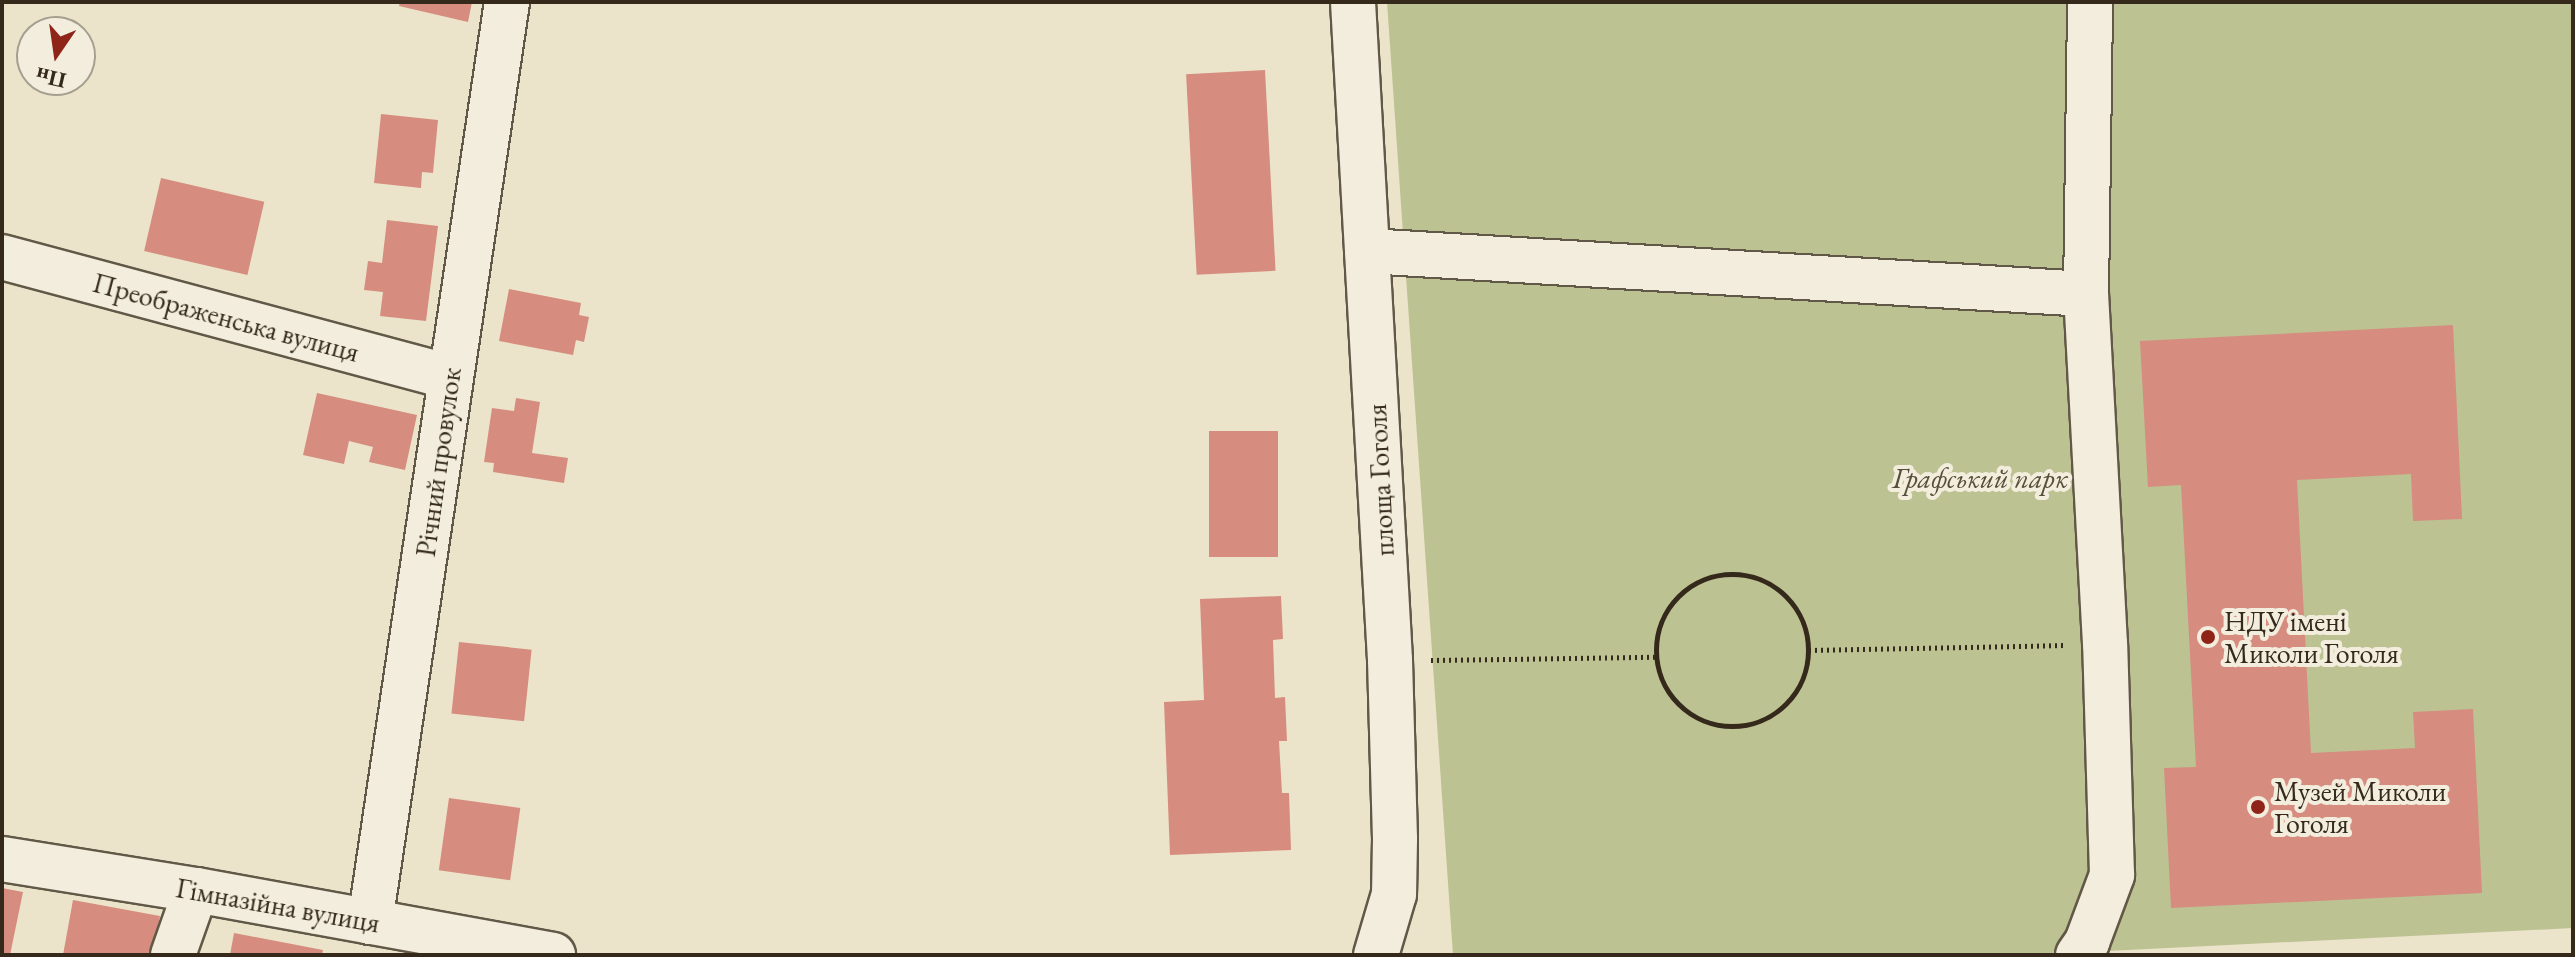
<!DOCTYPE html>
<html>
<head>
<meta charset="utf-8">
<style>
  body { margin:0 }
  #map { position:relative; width:2575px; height:957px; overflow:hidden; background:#ebe4ca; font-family:"EB Garamond",serif }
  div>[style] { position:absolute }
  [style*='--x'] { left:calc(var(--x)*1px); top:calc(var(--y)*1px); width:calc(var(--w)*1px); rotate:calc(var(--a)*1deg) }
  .green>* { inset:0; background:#bdc292 }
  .building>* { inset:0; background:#d68c7f; transform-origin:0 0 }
  .path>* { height:5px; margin-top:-2.5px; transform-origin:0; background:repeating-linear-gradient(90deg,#34291b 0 2px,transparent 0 6px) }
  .path>.ring { margin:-2.5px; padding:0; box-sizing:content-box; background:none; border:5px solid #34291b; border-radius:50% }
  .roads { filter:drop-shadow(2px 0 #625847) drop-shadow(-2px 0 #625847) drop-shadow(0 2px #625847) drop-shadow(0 -2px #625847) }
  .minor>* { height:44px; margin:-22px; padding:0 22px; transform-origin:22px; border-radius:22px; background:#f2eddd }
  .dots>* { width:22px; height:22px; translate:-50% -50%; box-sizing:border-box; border:4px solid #f2eddd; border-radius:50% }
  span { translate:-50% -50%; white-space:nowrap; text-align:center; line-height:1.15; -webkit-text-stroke:8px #f2eddd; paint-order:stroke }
  .street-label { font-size:28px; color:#34291b }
  .park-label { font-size:28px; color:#564f39; font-style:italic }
  .poi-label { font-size:28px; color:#34291b }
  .left { translate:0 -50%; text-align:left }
  .frame { position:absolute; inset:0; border:4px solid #34291b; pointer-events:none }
  .north { position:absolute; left:16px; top:16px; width:80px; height:80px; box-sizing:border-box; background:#f2eddd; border:2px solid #a69f8f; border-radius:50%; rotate:193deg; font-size:22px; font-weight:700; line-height:32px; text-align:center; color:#34291b }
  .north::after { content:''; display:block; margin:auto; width:28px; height:36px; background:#8f2418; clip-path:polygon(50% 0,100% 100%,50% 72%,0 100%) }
</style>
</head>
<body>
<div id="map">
  <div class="green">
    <div style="clip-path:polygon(1387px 2px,2573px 2px,2573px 928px,2027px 955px,1453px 955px)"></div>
  </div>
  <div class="building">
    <div style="clip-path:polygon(400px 2px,472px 2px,468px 22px,399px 6px)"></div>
    <div style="left:1265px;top:70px;width:201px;height:79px;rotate:87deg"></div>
    <div style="clip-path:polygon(381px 114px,438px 120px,433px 173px,422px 172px,421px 188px,374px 183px)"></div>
    <div style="left:161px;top:178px;width:106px;height:75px;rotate:13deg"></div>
    <div style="clip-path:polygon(387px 220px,438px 226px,426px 321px,380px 316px,383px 292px,364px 290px,368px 261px,382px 263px)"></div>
    <div style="clip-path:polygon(509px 289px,581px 303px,579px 315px,589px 317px,584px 342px,576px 340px,573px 355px,499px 341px)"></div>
    <div style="clip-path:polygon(2453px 325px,2462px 519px,2413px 521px,2411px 474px,2297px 480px,2311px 753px,2415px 748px,2413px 712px,2473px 709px,2482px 893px,2171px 908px,2164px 768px,2196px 767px,2181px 485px,2148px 487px,2140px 341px)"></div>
    <div style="clip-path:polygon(317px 393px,417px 415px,405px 470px,369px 462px,373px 447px,349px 441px,344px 464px,303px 455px)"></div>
    <div style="clip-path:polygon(516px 398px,540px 402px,532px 453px,568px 458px,564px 483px,493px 472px,494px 463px,484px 462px,492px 408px,514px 411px)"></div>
    <div style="left:1278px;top:431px;width:126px;height:69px;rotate:90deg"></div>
    <div style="clip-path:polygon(1281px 596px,1283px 639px,1273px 640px,1275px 698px,1285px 697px,1287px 741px,1279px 741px,1282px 793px,1289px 793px,1291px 850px,1170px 855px,1164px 702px,1204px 700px,1200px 599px)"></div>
    <div style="left:459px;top:642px;width:73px;height:72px;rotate:6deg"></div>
    <div style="left:449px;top:798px;width:72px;height:73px;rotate:8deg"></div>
    <div style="clip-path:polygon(2px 888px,23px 892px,10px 955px,2px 955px)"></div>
    <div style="clip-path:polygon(73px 900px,160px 916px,153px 955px,63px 955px)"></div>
    <div style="clip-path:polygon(234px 933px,323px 950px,322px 955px,230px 955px)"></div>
  </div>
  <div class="path">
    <div class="ring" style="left:1656px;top:574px;width:147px;height:147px"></div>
    <div style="--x:1809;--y:650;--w:255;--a:-1.1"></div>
    <div style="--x:1431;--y:660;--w:224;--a:-0.8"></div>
  </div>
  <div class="roads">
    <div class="minor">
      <div style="--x:1353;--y:2;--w:659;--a:86.78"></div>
      <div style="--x:1390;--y:660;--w:179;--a:88.4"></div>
      <div style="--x:1395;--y:839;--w:55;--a:91"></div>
      <div style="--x:1394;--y:894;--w:64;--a:106.4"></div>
      <div style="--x:1367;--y:251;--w:720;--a:3.42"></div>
      <div style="--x:2;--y:257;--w:464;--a:15"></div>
      <div style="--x:2;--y:859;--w:196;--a:9.1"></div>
      <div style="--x:196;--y:890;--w:363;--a:10.3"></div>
      <div style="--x:370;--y:922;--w:930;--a:-81.53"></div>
      <div style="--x:173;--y:955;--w:69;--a:-70.5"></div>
      <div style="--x:2078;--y:955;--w:16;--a:-55"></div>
      <div style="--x:2087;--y:942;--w:72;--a:-69.5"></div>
      <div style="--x:2112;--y:875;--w:231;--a:-91.7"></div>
      <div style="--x:2105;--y:644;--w:351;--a:-93.1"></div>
      <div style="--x:2086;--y:294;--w:292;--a:-89.2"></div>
    </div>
  </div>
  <div class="dots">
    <div style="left:2208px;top:637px;background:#8f2418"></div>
    <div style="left:2258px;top:807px;background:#8f2418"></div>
  </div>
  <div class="street-label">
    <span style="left:226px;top:317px;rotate:15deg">Преображенська вулиця</span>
    <span style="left:438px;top:462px;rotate:-82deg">Річний провулок</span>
    <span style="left:1380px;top:480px;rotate:-93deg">площа Гоголя</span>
    <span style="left:278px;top:905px;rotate:10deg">Гімназійна вулиця</span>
  </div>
  <div class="park-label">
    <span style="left:1980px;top:478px">Графський парк</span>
  </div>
  <div class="poi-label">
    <span class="left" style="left:2224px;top:637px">НДУ імені<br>Миколи Гоголя</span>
    <span class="left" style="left:2274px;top:807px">Музей Миколи<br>Гоголя</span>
  </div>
  <div class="frame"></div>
  <div class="north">Пн</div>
</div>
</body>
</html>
